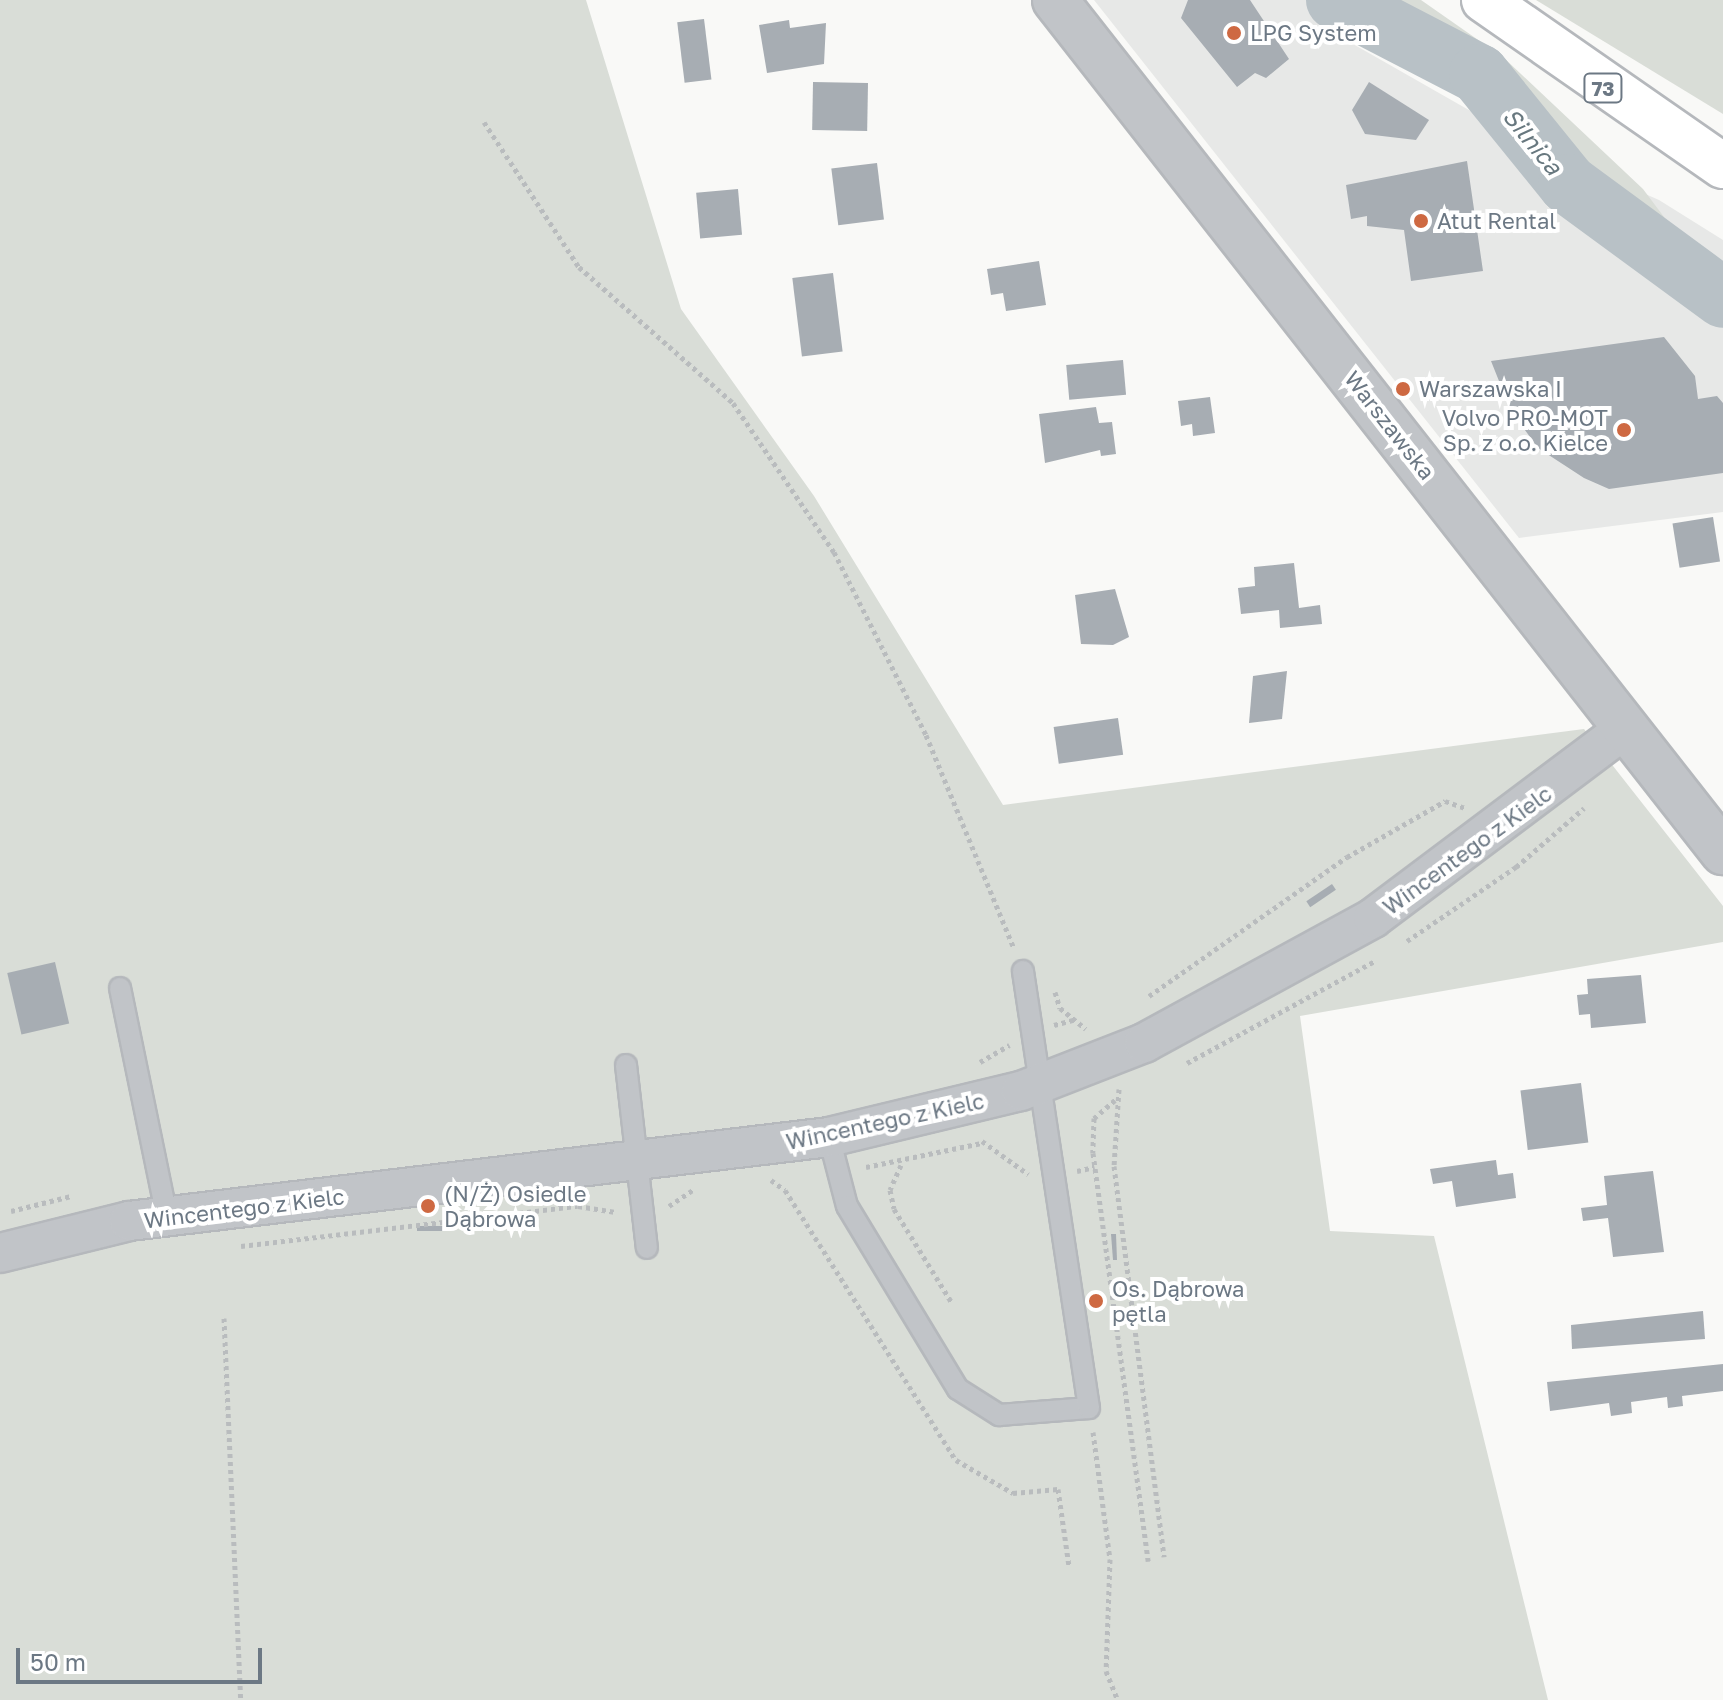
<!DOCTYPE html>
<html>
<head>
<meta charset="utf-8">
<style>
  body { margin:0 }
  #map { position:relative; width:1723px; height:1700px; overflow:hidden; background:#f9f9f7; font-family:"Golos Text",sans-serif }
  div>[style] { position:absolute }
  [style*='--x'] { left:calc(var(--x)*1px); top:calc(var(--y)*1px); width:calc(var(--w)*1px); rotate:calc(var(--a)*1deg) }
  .built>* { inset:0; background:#e7e8e7 }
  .green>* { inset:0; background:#d9ddd7 }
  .river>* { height:60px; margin:-30px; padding:0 30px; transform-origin:30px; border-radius:30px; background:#b8c1c6 }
  .building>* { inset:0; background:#a7adb3; transform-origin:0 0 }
  .path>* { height:5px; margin-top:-2.5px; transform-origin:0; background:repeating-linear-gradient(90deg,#b9bcbe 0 4px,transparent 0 8px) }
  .roads { filter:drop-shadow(2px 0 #b5b8bc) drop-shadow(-2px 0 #b5b8bc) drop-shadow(0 2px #b5b8bc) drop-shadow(0 -2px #b5b8bc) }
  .service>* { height:20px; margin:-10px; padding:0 10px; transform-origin:10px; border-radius:10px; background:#c1c4c8 }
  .minor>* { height:38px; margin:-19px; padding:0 19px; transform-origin:19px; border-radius:19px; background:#c1c4c8 }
  .tertiary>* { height:44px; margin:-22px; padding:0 22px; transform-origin:22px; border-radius:22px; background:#c1c4c8 }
  .primary>* { height:44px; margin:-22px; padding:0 22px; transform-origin:22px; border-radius:22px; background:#fff }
  .dots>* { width:22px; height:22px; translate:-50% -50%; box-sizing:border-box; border:4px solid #fff; border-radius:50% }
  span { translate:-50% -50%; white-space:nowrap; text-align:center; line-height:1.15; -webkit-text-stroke:8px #fff; paint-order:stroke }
  .shield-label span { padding:2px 6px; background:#fff; border:2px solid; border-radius:6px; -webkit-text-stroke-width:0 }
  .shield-label { font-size:20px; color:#6c7884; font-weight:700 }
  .poi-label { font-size:22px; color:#6c7884 }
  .left { translate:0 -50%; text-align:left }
  .right { translate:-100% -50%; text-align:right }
  .street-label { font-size:22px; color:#6c7884 }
  .water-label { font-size:24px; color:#68787f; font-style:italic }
  .scale { position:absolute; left:16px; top:1648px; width:246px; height:36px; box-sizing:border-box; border:4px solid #6c7884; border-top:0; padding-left:10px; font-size:24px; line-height:28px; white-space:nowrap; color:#6c7884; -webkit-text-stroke:6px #fff; paint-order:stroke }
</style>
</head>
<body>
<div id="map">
  <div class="built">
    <div style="clip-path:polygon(1094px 0,1311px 0,1344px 24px,1346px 40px,1518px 138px,1659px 200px,1723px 240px,1723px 512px,1519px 538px)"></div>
  </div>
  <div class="green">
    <div style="clip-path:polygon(0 0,586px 0,681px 309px,814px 496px,1003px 805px,1584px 729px,1723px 906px,1723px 942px,1300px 1016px,1330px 1231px,1434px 1236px,1548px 1700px,0 1700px)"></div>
    <div style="clip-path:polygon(1311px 0,1421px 0,1504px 58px,1643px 189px,1685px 245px,1684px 268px,1592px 211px,1522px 153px,1481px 104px)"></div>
    <div style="clip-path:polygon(1536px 0,1723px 0,1723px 114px)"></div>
  </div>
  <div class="river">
    <div style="--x:1336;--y:0;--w:161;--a:27.4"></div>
    <div style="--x:1479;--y:74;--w:141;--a:51"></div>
    <div style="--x:1568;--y:184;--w:192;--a:36.3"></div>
  </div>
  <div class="building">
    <div style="clip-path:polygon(1188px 0,1250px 0,1289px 59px,1266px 78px,1255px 73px,1237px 87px,1181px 18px)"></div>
    <div style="left:704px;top:19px;width:61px;height:27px;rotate:83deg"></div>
    <div style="clip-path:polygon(789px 20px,790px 28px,826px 23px,824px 64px,767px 73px,759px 25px)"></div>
    <div style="clip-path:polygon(1369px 82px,1429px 120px,1416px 140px,1365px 134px,1352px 110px)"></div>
    <div style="left:868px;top:83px;width:48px;height:55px;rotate:91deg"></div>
    <div style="clip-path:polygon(1467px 161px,1483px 271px,1411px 281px,1404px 230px,1367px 226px,1367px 216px,1351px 219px,1346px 185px)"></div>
    <div style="left:877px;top:163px;width:57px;height:46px;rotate:83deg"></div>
    <div style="left:738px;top:189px;width:46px;height:42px;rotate:85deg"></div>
    <div style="clip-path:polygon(1039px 261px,1046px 305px,1006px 311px,1003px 293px,991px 295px,987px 269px)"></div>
    <div style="left:833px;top:273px;width:79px;height:41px;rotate:83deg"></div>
    <div style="clip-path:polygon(1664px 337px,1695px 376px,1698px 399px,1717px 396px,1723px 403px,1723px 473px,1609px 489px,1584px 478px,1538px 448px,1511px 411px,1491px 361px)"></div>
    <div style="left:1123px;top:360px;width:35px;height:57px;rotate:85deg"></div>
    <div style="clip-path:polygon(1210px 397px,1215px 433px,1193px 436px,1192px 424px,1181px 426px,1178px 401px)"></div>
    <div style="clip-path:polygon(1096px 407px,1099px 423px,1112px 422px,1116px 454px,1101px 456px,1100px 450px,1045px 463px,1039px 414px)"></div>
    <div style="left:1713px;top:517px;width:45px;height:41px;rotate:81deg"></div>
    <div style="clip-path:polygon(1294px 563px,1299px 608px,1320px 605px,1322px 624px,1280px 628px,1279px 610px,1241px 614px,1238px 588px,1255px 586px,1254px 567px)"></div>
    <div style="clip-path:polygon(1115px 589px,1129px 637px,1113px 645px,1081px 644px,1075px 595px)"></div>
    <div style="clip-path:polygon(1287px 671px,1282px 719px,1249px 723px,1253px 676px)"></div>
    <div style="left:1118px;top:718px;width:37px;height:65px;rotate:82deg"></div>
    <div style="left:1332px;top:884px;width:7px;height:31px;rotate:56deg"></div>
    <div style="left:55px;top:962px;width:63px;height:49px;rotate:77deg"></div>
    <div style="clip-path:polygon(1641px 975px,1646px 1023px,1591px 1028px,1590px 1014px,1579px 1015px,1577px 995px,1588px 994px,1587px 979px)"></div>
    <div style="left:1581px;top:1083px;width:60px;height:61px;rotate:83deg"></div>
    <div style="clip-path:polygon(1496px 1160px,1498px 1175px,1513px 1173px,1516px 1198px,1456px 1207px,1452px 1181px,1433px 1184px,1430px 1169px)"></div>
    <div style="clip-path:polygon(1653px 1171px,1664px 1252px,1613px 1257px,1608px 1218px,1583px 1221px,1581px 1208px,1607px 1205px,1604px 1176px)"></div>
    <div style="left:444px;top:1226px;width:5px;height:27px;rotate:90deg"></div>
    <div style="clip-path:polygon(1111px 1234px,1116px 1234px,1117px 1260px,1113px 1260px)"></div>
    <div style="clip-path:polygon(1703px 1311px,1705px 1339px,1572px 1349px,1571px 1325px)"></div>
    <div style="clip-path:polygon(1723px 1364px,1723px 1391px,1682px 1396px,1683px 1406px,1668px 1408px,1667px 1397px,1631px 1402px,1632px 1413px,1611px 1416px,1609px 1403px,1550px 1411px,1547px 1382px)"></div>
  </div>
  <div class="path">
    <div style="--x:484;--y:122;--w:173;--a:56.8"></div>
    <div style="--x:579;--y:267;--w:205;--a:41.4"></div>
    <div style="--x:733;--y:403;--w:180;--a:55.9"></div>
    <div style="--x:834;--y:552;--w:205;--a:63.3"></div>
    <div style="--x:926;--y:735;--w:230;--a:67.6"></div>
    <div style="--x:1407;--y:941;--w:132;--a:-34.2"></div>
    <div style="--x:1516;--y:867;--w:90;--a:-40.9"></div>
    <div style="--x:1055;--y:992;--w:17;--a:73"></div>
    <div style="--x:1060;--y:1008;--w:33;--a:39"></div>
    <div style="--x:1149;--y:996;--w:242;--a:-35.1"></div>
    <div style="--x:1347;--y:857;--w:113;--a:-29.7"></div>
    <div style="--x:1445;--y:801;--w:21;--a:19"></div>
    <div style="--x:1054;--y:1025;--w:20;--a:-15"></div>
    <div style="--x:980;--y:1062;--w:34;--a:-30"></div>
    <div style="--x:1187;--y:1063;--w:214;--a:-28.5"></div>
    <div style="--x:1119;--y:1089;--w:77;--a:93.7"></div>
    <div style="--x:1114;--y:1166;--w:394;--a:82.7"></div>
    <div style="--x:1115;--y:1100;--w:28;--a:139"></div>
    <div style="--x:1094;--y:1118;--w:35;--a:92"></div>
    <div style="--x:1093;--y:1153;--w:412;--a:82.3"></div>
    <div style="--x:982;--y:1141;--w:57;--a:35.7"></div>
    <div style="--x:901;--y:1165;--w:27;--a:114"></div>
    <div style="--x:890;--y:1190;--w:19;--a:78"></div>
    <div style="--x:894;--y:1209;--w:110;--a:58.3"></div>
    <div style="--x:866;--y:1167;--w:118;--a:-11.7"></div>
    <div style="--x:1077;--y:1171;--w:18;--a:-13"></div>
    <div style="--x:771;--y:1180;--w:17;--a:36"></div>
    <div style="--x:785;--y:1190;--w:320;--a:57.7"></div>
    <div style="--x:956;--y:1460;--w:66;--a:30.1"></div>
    <div style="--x:1013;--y:1493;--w:45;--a:-5.1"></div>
    <div style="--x:1058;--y:1489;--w:78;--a:81.9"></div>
    <div style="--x:669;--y:1206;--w:30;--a:-34"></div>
    <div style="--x:11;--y:1211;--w:62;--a:-14"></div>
    <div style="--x:241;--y:1246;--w:339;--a:-6.8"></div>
    <div style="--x:578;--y:1206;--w:38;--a:9"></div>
    <div style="--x:224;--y:1318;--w:382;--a:87.5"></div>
    <div style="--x:1093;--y:1432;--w:128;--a:82.4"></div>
    <div style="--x:1110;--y:1559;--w:112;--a:92"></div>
    <div style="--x:1106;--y:1671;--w:31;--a:68"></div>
  </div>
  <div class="roads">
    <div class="service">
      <div style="--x:120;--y:988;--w:234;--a:78.4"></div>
      <div style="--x:626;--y:1065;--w:184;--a:83.5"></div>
      <div style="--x:829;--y:1137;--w:71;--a:75.4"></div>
      <div style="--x:847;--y:1206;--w:214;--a:58.8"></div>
      <div style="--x:958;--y:1389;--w:49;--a:32.4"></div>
      <div style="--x:999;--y:1415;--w:90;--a:-4.4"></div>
      <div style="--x:1089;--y:1408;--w:442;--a:-98.6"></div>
    </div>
    <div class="minor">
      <div style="--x:0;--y:1253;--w:133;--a:-13.9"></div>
      <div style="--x:129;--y:1221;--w:705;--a:-6.84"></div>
      <div style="--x:829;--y:1137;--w:197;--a:-13.5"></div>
      <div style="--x:1021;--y:1091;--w:132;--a:-21.3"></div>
      <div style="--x:1144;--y:1043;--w:261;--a:-28.6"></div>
      <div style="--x:1373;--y:918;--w:316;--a:-36.9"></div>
    </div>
    <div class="tertiary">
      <div style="--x:1055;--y:0;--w:1083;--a:51.9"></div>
    </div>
    <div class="primary">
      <div style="--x:1484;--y:0;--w:291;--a:34.8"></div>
    </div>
  </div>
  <div class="dots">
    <div style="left:1234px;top:33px;background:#ce6942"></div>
    <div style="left:1421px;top:221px;background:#ce6942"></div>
    <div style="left:1403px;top:389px;background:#ce6942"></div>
    <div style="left:1624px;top:430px;background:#ce6942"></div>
    <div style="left:428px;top:1206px;background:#ce6942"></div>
    <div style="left:1096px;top:1301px;background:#ce6942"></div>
  </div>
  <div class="shield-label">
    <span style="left:1603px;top:88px">73</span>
  </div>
  <div class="poi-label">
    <span class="left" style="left:1250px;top:33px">LPG System</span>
    <span class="left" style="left:1437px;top:221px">Atut Rental</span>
    <span class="left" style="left:1419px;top:389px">Warszawska I</span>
    <span class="right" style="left:1608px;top:430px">Volvo PRO-MOT<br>Sp. z o.o. Kielce</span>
    <span class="left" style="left:444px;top:1206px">(N/Ż) Osiedle<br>Dąbrowa</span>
    <span class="left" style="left:1112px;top:1301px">Os. Dąbrowa<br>pętla</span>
  </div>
  <div class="street-label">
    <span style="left:1390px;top:425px;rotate:52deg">Warszawska</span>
    <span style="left:1467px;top:850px;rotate:-36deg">Wincentego z Kielc</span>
    <span style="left:885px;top:1121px;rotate:-12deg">Wincentego z Kielc</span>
    <span style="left:244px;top:1208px;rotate:-7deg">Wincentego z Kielc</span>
  </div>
  <div class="water-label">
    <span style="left:1533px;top:141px;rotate:51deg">Silnica</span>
  </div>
  <div class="scale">50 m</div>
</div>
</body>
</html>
